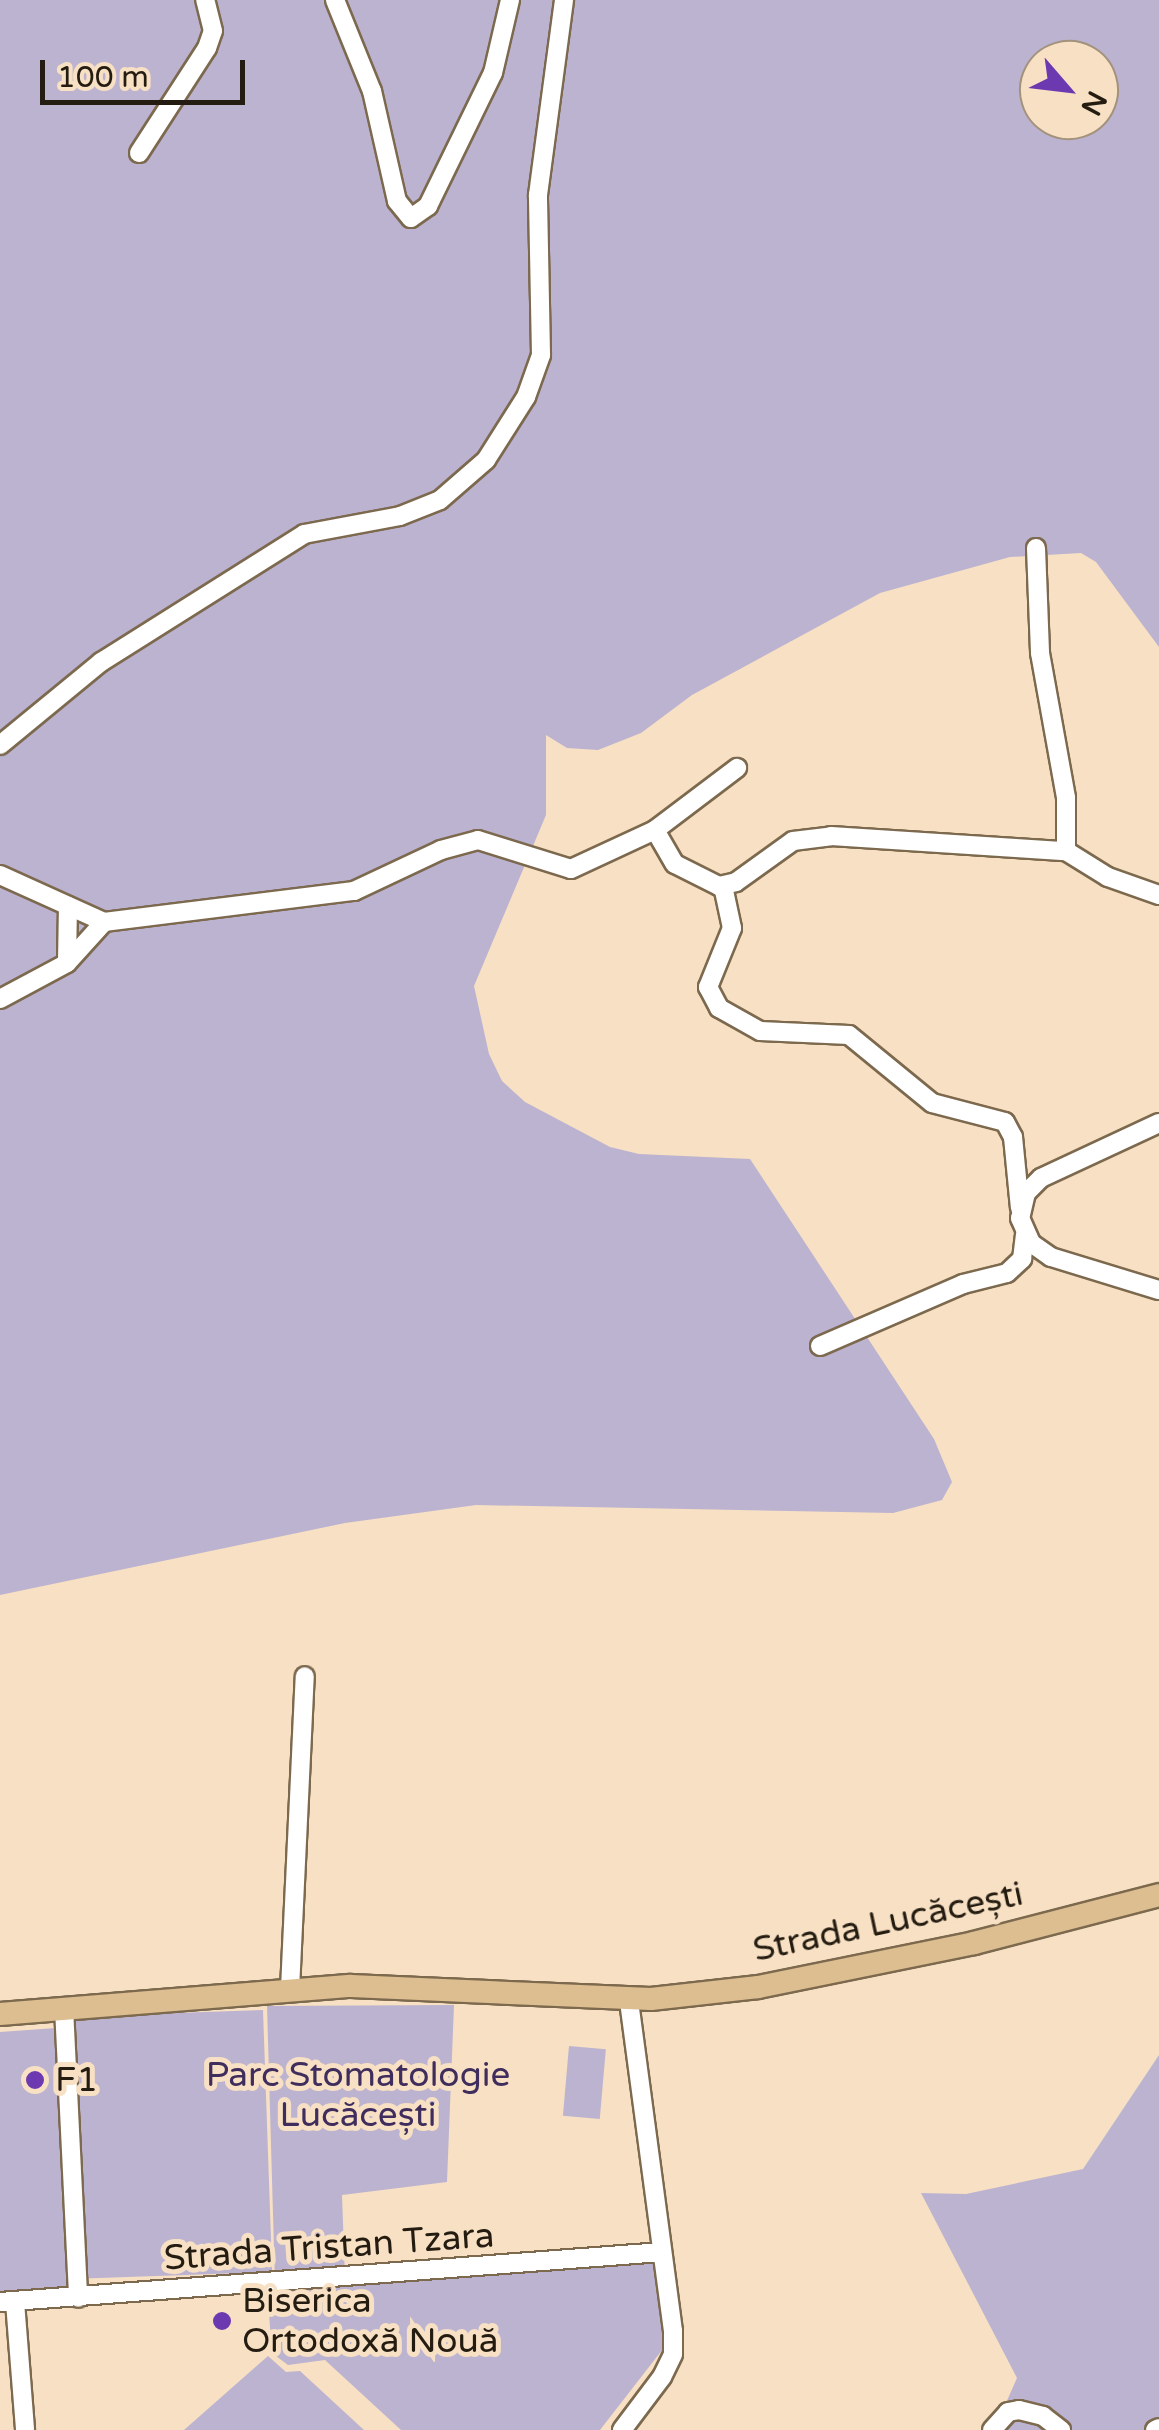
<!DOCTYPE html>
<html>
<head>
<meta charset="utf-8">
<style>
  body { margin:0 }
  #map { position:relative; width:1159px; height:2430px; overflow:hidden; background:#f7e0c3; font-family:"Varela Round",sans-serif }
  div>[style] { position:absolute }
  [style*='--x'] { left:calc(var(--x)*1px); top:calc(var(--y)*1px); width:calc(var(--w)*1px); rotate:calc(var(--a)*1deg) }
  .green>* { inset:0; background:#bcb3d0; transform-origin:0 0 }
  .roads { filter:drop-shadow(2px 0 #7c694e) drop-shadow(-2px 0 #7c694e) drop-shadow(0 2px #7c694e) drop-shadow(0 -2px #7c694e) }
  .minor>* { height:18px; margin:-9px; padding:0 9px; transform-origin:9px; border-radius:9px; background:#fff }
  .major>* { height:22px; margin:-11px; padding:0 11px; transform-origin:11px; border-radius:11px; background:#ddbe91 }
  .dots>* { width:28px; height:28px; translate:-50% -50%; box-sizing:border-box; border:5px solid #f7e0c3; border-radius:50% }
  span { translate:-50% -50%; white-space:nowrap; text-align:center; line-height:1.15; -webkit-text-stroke:10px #f7e0c3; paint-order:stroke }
  .street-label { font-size:35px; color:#241c11 }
  .park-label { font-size:35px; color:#3f2d5d }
  .poi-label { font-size:35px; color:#241c11 }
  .left { translate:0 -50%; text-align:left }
  .north { position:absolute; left:1019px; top:40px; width:100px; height:100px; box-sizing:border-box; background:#f7e0c3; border:2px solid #a3927c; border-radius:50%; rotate:118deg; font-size:28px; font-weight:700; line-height:40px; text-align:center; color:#241c11 }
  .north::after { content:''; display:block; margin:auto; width:35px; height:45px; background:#6d39b0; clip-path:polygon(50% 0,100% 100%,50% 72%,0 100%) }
  .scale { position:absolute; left:40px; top:60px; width:205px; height:45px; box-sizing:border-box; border:5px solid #241c11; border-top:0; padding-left:12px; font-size:30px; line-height:35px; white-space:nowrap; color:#241c11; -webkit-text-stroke:8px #f7e0c3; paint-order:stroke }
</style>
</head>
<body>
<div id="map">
  <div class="green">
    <div style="clip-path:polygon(evenodd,0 0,1159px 0,1159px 647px,1096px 562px,1081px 553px,1010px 557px,880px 593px,692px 695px,641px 733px,598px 750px,567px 748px,546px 735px,546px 815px,474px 986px,489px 1054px,502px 1081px,525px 1102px,610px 1147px,639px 1154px,750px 1159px,934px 1439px,952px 1482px,942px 1500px,893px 1513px,476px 1505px,345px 1523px,0 1595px,0 0,1039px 60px,1099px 60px,1099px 120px,1039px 120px,1039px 60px)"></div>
    <div style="clip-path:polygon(454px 2005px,447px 2182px,342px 2195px,345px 2278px,275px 2284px,267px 2006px)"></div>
    <div style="left:263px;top:2010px;width:262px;height:188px;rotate:88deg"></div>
    <div style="clip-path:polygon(56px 2028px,73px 2289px,0 2295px,0 2032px)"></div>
    <div style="left:569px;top:2046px;width:37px;height:70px;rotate:5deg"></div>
    <div style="clip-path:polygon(1159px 2055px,1159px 2430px,994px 2430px,1017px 2378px,921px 2193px,966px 2194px,1083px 2169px)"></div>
    <div style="clip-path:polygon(653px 2253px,666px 2345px,600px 2430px,401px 2430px,325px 2360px,288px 2365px,272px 2353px,267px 2288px)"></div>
    <div style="clip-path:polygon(268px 2356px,286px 2372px,300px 2371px,364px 2430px,184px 2430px)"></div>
  </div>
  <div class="roads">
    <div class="minor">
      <div style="--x:335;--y:0;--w:98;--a:67.9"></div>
      <div style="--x:372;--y:91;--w:113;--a:77.2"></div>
      <div style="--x:397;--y:201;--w:22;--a:51"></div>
      <div style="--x:411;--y:218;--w:21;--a:-35"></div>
      <div style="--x:428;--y:206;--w:148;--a:-64"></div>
      <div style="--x:493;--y:73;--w:75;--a:-76.9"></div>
      <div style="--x:139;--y:153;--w:125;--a:-57.1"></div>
      <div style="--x:207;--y:48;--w:18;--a:-71"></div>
      <div style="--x:213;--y:31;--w:32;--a:-104"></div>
      <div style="--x:1036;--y:548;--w:105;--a:87.8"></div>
      <div style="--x:1040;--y:653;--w:147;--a:79.8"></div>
      <div style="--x:1066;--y:798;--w:53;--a:90"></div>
      <div style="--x:0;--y:745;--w:131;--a:-39.4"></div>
      <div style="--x:101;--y:662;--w:240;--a:-32.2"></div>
      <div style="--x:304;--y:534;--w:98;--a:-10.6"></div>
      <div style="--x:400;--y:516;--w:43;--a:-21.8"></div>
      <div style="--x:440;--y:500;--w:61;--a:-41"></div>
      <div style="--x:486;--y:460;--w:75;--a:-57.6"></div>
      <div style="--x:526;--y:397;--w:45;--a:-70.3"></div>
      <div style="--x:541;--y:355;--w:160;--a:-91.1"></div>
      <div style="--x:538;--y:195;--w:197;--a:-82.4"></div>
      <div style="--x:655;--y:830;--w:39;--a:60"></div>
      <div style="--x:675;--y:864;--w:49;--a:26.6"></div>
      <div style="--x:719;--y:886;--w:17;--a:-13"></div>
      <div style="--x:736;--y:882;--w:70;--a:-35.7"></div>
      <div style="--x:793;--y:841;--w:38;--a:-7"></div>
      <div style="--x:831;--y:836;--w:235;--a:3.7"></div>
      <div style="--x:1066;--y:851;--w:49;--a:31.8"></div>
      <div style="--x:1108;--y:877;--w:54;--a:19.4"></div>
      <div style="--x:0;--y:875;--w:114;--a:24.3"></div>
      <div style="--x:104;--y:922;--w:252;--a:-7.1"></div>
      <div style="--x:354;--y:891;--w:96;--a:-25.2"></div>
      <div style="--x:441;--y:850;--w:38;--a:-15"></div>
      <div style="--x:478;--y:840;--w:97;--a:17.3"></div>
      <div style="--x:571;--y:869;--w:93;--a:-24.9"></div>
      <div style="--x:655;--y:830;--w:103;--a:-37.1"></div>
      <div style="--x:723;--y:886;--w:43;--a:77.9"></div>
      <div style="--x:732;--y:928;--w:64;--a:112.1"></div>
      <div style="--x:708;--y:987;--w:24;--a:62"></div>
      <div style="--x:719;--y:1008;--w:47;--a:29.3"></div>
      <div style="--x:760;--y:1031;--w:89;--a:2.6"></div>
      <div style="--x:849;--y:1035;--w:107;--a:39.3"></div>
      <div style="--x:932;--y:1103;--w:75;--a:14.6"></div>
      <div style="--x:1005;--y:1122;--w:17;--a:62"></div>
      <div style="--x:1013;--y:1137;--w:71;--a:84.4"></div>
      <div style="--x:67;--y:962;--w:56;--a:-89"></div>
      <div style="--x:0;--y:999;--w:76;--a:-28.2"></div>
      <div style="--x:67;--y:963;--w:55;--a:-47.9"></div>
      <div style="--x:1159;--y:1123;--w:130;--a:155"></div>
      <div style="--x:1041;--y:1178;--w:21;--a:135"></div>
      <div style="--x:1026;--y:1193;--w:26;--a:103"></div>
      <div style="--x:1020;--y:1218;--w:27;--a:66"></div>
      <div style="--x:1031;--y:1243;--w:24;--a:35"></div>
      <div style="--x:1051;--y:1257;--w:113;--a:17"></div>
      <div style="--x:820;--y:1346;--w:156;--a:-23.4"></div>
      <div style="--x:963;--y:1284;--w:45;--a:-14"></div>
      <div style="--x:1007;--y:1273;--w:21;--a:-43"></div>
      <div style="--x:1022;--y:1259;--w:24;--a:-83"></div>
      <div style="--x:290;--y:1989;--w:313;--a:-87.3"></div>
      <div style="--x:64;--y:2008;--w:290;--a:87.2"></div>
      <div style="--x:0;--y:2302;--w:664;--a:-4.32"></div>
      <div style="--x:15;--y:2302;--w:128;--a:85.5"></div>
      <div style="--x:622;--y:2430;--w:66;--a:-53"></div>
      <div style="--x:662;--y:2377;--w:25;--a:-64"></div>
      <div style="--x:673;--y:2354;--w:23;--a:-90"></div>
      <div style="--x:673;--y:2331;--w:333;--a:-97.6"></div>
      <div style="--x:992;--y:2430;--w:24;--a:-48"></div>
      <div style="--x:1008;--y:2412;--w:11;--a:-10"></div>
      <div style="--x:1019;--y:2410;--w:25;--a:14"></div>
      <div style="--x:1043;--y:2416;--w:23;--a:38"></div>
      <div style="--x:1155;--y:2430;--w:4;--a:-27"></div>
    </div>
    <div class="major">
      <div style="--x:0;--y:2014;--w:352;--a:-4.6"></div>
      <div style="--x:351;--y:1986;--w:300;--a:2.5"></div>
      <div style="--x:651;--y:1999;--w:108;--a:-6.4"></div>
      <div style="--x:758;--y:1987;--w:220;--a:-11.5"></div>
      <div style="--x:974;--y:1943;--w:191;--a:-14.5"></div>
    </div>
  </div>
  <div class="dots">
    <div style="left:35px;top:2080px;background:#6d39b0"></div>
    <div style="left:222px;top:2321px;background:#6d39b0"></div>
  </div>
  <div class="street-label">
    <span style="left:888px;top:1922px;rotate:-12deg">Strada Lucăcești</span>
    <span style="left:329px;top:2247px;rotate:-4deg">Strada Tristan Tzara</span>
  </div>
  <div class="park-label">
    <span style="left:358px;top:2095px">Parc Stomatologie<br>Lucăcești</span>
  </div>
  <div class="poi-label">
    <span class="left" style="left:55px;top:2080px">F1</span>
    <span class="left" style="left:242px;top:2321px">Biserica<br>Ortodoxă Nouă</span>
  </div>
  <div class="north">N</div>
  <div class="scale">100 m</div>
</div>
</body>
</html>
